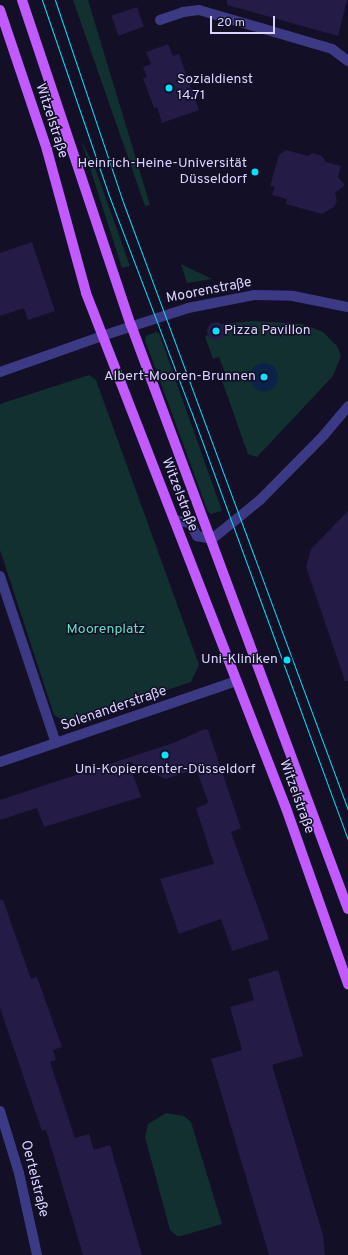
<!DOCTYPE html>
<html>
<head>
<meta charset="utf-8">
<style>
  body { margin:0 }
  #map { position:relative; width:348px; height:1255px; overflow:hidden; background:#130f26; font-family:Overpass,sans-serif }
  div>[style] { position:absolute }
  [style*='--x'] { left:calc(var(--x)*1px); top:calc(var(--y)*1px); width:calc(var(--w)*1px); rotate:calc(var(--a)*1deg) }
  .green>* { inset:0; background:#12302f }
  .water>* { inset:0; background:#0c2248 }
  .round { border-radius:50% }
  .building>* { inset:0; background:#241b47; transform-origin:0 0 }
  .minor>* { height:10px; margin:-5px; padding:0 5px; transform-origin:5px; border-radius:5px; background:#3d3a85 }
  .tertiary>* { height:10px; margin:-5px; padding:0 5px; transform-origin:5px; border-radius:5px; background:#3d3a85 }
  .primary>* { height:10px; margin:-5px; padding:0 5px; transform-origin:5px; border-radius:5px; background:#c25bff }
  .tram>* { height:1px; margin:-0.5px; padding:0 0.5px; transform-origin:0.5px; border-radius:0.5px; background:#00e5ff }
  .dots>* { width:11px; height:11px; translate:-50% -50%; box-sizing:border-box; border:2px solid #130f26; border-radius:50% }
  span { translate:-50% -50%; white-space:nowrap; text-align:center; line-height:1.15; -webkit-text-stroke:3px #130f26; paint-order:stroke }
  .poi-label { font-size:14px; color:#d9d4ff }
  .left { translate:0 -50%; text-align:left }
  .right { translate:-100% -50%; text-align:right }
  .street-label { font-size:14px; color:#d9d4ff }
  .park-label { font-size:14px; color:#5fe0c0 }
  .scale { position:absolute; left:210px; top:16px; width:65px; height:18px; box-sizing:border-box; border:2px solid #d9d4ff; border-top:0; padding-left:5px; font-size:12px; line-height:14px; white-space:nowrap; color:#d9d4ff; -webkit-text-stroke:3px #130f26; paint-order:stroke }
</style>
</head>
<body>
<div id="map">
  <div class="green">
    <div style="clip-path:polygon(73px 0,88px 0,150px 205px,145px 206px)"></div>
    <div style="clip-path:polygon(81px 140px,95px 168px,130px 266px,122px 268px)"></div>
    <div style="clip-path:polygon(181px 264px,212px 279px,187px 283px)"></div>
    <div style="clip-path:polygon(evenodd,252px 321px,303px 324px,323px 332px,337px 346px,341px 356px,333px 376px,257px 457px,248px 454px,221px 378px,226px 375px,219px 357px,213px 359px,205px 337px,207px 335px,215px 340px,221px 338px,225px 333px,222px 324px,252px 321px,259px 364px,266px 364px,277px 374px,276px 382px,268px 390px,260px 390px,259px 364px)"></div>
    <div style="clip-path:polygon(156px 332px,159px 333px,222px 511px,211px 514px,208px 512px,145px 340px,146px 336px)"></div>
    <div style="clip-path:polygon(89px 375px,96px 380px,199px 665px,191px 682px,67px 723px,54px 715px,0 550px,0 404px)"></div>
    <div style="clip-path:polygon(166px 1113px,184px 1116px,191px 1122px,222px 1224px,181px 1236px,177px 1236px,170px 1230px,145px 1137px,148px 1124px)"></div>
  </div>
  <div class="water">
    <div class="round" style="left:250px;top:363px;width:28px;height:28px"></div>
  </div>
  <div class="building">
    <div style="clip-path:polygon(227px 0,347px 0,338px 36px,227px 5px)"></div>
    <div style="left:137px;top:7px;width:21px;height:27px;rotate:71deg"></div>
    <div style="clip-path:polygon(168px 44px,173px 56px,179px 54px,199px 110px,162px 123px,157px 107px,154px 108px,143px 78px,147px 77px,143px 67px,151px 64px,146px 52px)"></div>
    <div style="clip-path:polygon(286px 150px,308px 156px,312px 153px,322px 156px,326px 162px,341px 166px,338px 177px,345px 185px,335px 193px,337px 201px,334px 207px,322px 214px,286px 204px,287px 199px,272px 195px,275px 187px,270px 186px,279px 155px)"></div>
    <div style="clip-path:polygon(32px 242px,55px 311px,28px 320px,24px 308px,0 316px,0 253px)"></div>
    <div class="round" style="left:207px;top:322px;width:18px;height:18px"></div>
    <div style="clip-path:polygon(348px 511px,348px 681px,345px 681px,306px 567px,311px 549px)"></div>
    <div style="clip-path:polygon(205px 729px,208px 730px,241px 828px,231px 832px,269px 939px,232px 951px,221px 919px,179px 934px,160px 879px,214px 864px,196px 808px,207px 804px,208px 801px,196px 769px,166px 779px,128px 761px,141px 797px,44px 827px,37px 808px,0 820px,0 800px,173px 743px)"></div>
    <div style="clip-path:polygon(0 900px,3px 900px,31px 979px,37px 977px,62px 1047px,53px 1050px,56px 1060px,50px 1062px,75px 1138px,89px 1134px,94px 1150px,110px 1145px,142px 1255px,83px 1255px,46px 1130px,42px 1131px,0 1008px)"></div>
    <div style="clip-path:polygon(278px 970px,303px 1056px,272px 1065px,323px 1235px,325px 1255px,269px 1255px,211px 1059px,242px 1050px,230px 1007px,254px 1000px,248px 979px)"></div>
  </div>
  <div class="minor">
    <div style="--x:160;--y:20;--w:24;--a:-19"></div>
    <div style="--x:183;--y:12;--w:16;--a:-7"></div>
    <div style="--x:199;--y:10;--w:139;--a:16.3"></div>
    <div style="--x:332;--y:49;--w:20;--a:37"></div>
    <div style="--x:0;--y:372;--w:108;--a:-19.4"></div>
    <div style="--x:0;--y:576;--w:176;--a:71.5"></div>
    <div style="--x:0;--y:762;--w:250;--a:-18.9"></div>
    <div style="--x:0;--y:1111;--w:65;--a:73"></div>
    <div style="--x:19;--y:1173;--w:84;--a:77.6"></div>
  </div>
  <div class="tertiary">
    <div style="--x:102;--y:336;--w:90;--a:-18"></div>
    <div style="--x:188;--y:308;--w:67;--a:-11.1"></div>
    <div style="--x:254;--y:295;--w:39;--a:1"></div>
    <div style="--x:293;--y:296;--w:56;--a:11.3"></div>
    <div style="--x:174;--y:520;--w:16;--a:11"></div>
    <div style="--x:190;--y:523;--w:15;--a:62"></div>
    <div style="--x:197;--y:536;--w:15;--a:11"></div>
    <div style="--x:212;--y:539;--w:62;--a:-39.1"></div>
    <div style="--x:260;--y:500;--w:91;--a:-45.4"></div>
    <div style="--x:324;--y:435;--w:38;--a:-50"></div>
  </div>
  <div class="primary">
    <div style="--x:22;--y:0;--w:343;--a:71.5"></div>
    <div style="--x:131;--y:325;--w:623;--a:69.62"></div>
    <div style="--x:0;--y:10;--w:148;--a:71.4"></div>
    <div style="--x:47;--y:150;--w:148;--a:74.7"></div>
    <div style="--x:86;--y:293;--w:552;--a:68.78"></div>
    <div style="--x:286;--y:808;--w:187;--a:70.6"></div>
  </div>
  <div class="tram">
    <div style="--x:42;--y:0;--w:204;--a:71.1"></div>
    <div style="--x:108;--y:193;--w:233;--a:69.2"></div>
    <div style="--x:191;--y:411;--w:458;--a:69.9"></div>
    <div style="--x:55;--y:0;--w:213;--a:71.4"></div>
    <div style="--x:123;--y:202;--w:648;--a:69.69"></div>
  </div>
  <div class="dots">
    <div style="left:169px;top:88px;background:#00e5ff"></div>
    <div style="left:255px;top:172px;background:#00e5ff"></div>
    <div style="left:216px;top:331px;background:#00e5ff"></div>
    <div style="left:264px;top:377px;background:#00e5ff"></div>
    <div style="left:287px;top:660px;background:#00e5ff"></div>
    <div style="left:165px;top:755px;background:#00e5ff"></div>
  </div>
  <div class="poi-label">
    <span class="left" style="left:177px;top:88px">Sozialdienst<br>14.71</span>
    <span class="right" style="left:247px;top:172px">Heinrich-Heine-Universität<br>Düsseldorf</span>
    <span class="left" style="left:224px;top:331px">Pizza Pavillon</span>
    <span class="right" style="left:256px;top:377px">Albert-Mooren-Brunnen</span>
    <span class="right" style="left:278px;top:660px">Uni-Kliniken</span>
    <span style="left:165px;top:770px">Uni-Kopiercenter-Düsseldorf</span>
  </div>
  <div class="street-label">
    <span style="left:51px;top:121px;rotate:72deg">Witzelstraße</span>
    <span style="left:209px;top:291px;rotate:-11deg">Moorenstraße</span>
    <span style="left:179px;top:495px;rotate:69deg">Witzelstraße</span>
    <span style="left:114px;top:709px;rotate:-19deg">Solenanderstraße</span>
    <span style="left:296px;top:797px;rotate:70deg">Witzelstraße</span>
    <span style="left:34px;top:1179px;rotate:76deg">Oertelstraße</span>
  </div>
  <div class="park-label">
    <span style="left:106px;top:630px">Moorenplatz</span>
  </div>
  <div class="scale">20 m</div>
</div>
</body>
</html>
